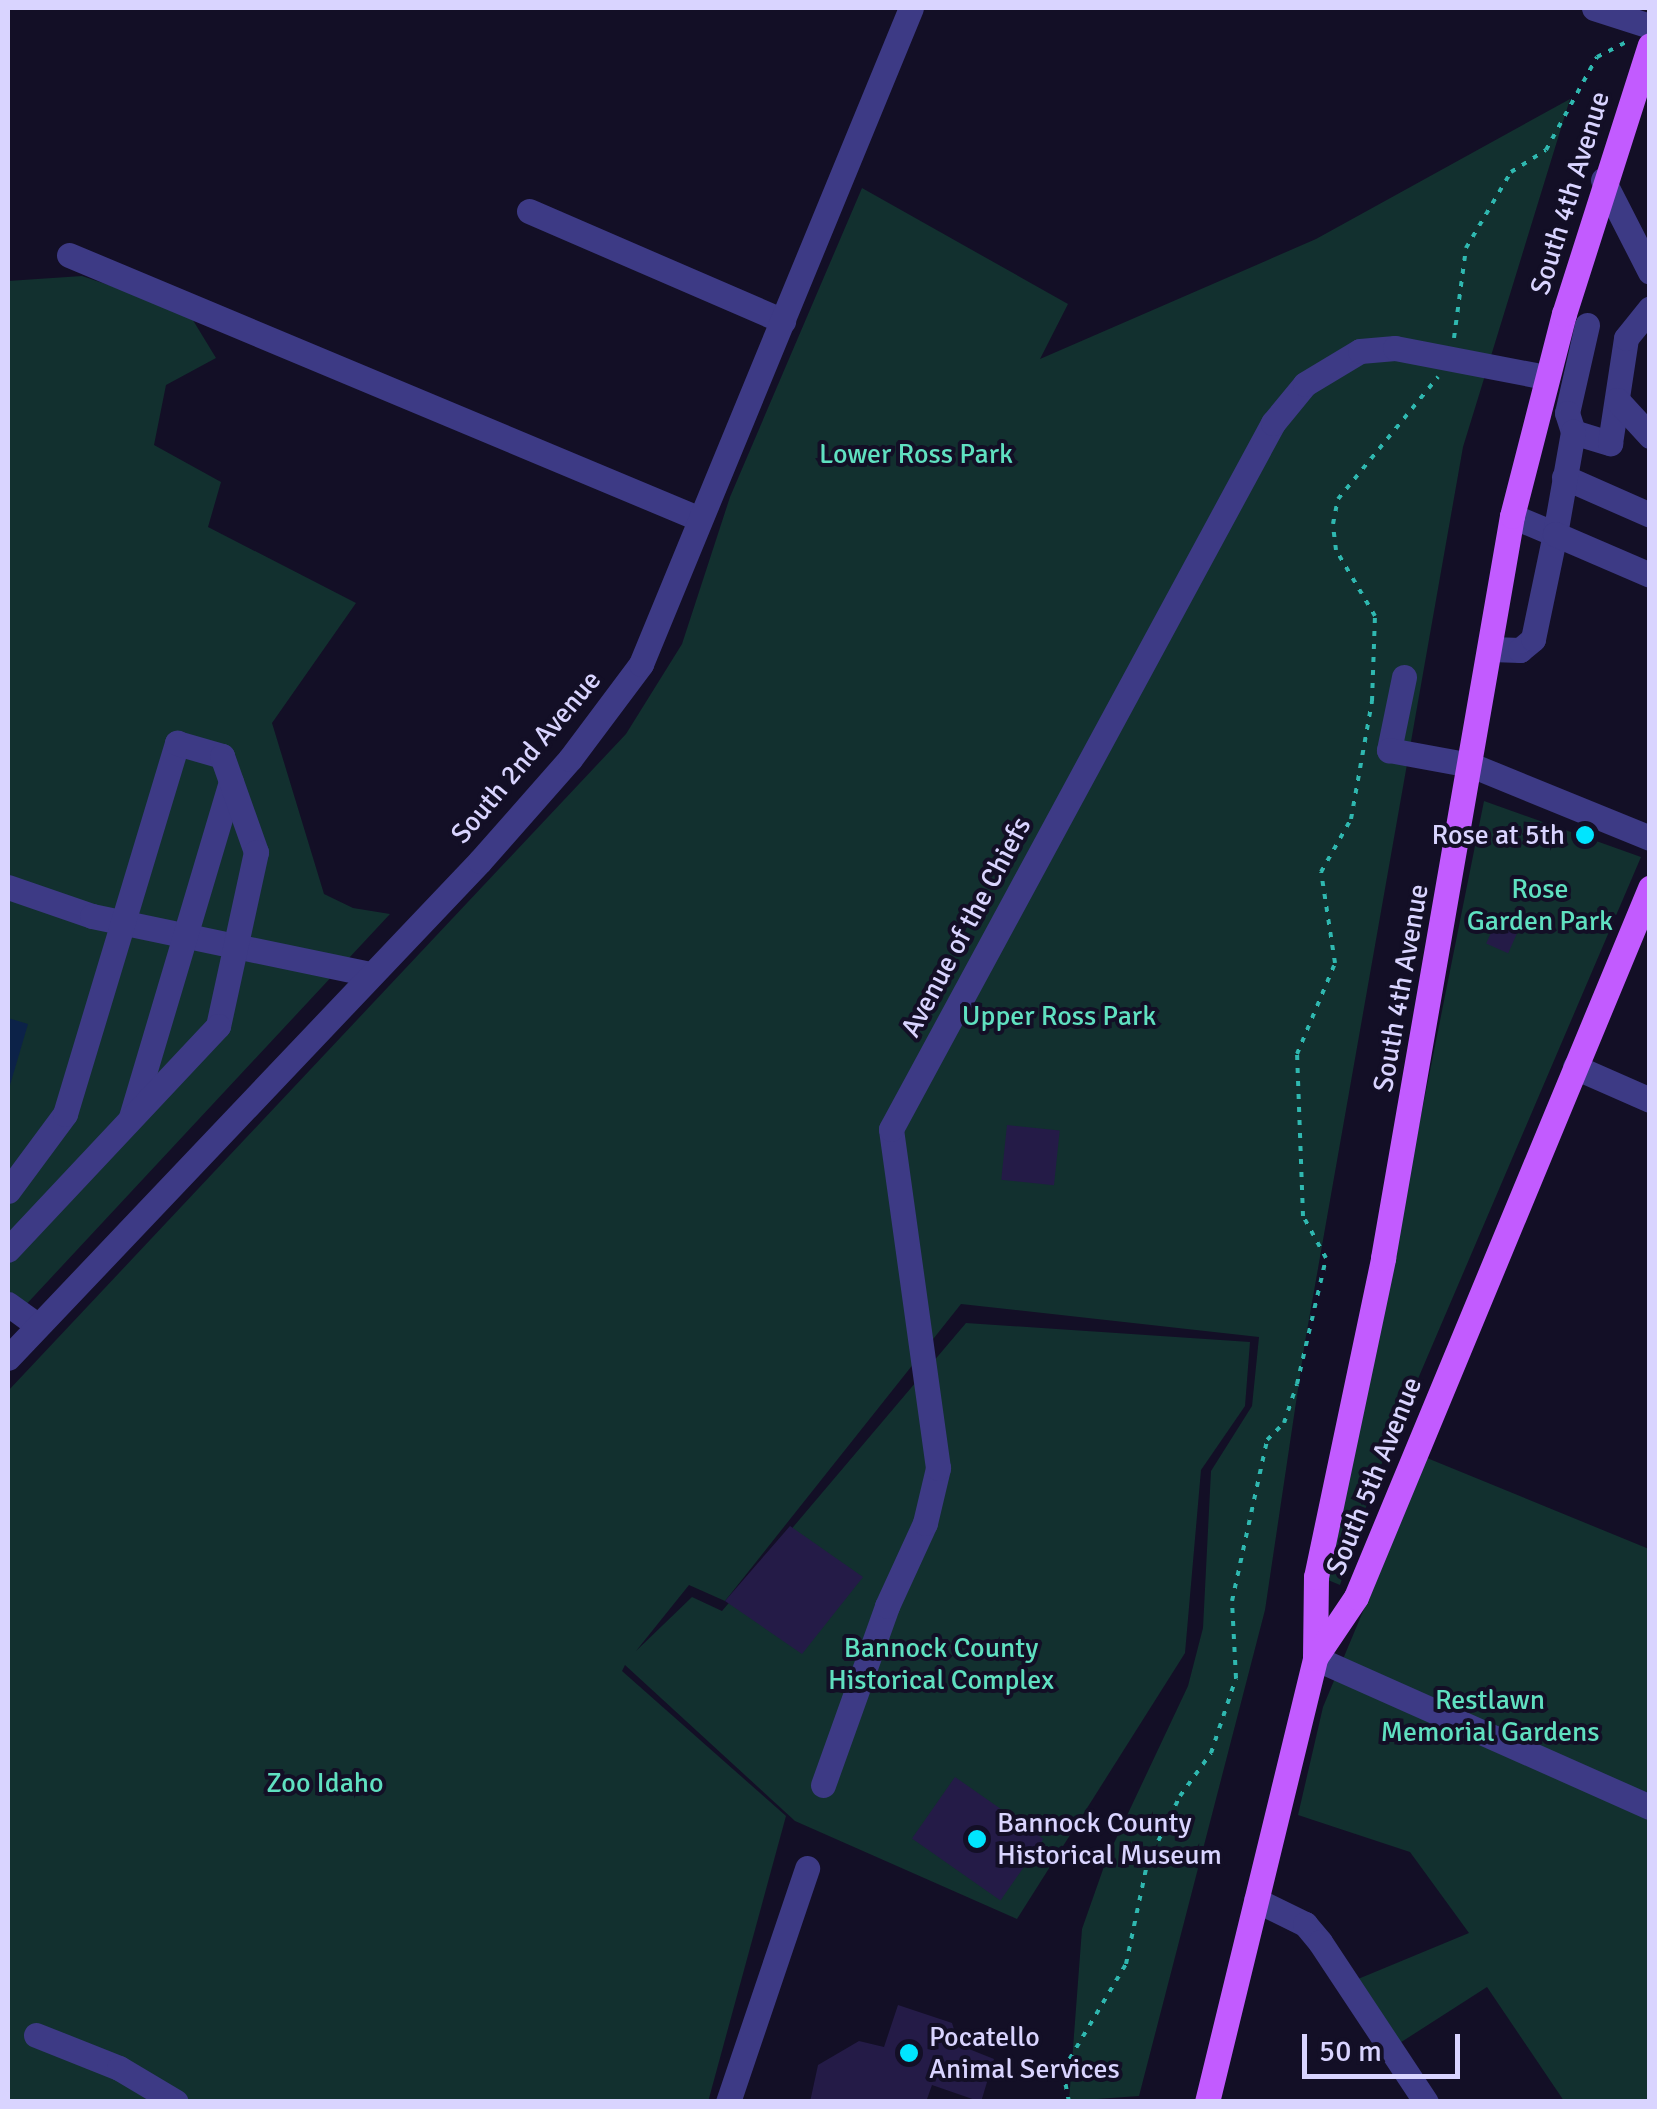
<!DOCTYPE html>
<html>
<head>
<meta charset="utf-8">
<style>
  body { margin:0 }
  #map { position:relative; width:1657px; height:2109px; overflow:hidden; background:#130f26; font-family:Signika,sans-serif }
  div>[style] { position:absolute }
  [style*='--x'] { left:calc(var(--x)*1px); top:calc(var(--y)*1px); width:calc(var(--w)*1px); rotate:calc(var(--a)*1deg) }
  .green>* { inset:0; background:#12302f }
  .water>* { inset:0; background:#0c2248 }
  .building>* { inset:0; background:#241b47; transform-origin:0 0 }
  .path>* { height:4px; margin-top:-2px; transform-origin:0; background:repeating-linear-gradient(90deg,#2fb8b0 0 5px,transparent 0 13px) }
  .minor>* { height:25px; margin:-12.5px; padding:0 12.5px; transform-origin:12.5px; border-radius:12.5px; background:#3d3a85 }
  .major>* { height:25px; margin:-12.5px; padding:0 12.5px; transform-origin:12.5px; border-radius:12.5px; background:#c25bff }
  .dots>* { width:28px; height:28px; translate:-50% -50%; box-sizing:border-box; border:5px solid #130f26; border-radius:50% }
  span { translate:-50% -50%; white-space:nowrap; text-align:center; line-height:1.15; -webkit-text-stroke:8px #130f26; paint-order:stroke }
  .street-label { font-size:28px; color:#d9d4ff }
  .park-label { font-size:28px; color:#5fe0c0 }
  .poi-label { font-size:28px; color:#d9d4ff }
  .right { translate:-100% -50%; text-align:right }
  .left { translate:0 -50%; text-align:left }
  .frame { position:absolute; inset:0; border:10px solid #d9d4ff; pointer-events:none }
  .scale { position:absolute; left:1302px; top:2034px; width:158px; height:45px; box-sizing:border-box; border:5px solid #d9d4ff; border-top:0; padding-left:12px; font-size:30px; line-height:35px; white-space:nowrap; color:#d9d4ff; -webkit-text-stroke:8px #130f26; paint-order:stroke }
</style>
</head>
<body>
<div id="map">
  <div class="green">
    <div style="clip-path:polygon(1570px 99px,1463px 447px,1305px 1342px,1265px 1610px,1139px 2096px,1069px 2101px,1082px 1929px,1107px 1858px,1188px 1686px,1203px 1628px,1211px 1471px,1252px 1406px,1259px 1337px,961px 1304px,725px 1601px,689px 1585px,636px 1651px,692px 1597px,722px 1611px,966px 1323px,1250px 1342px,1245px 1406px,1201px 1470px,1185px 1653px,1017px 1919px,795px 1821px,625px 1665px,622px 1671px,786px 1816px,708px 2102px,8px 2101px,8px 1391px,626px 734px,682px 644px,730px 497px,862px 188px,1068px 304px,1040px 359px,1316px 239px)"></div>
    <div style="clip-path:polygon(82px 276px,188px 312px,216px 358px,166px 385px,154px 445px,221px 482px,208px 527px,356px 603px,272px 723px,324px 894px,353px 908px,390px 914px,8px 1324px,8px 281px)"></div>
    <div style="clip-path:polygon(1484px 801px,1641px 857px,1376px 1477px,1340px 1585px,1328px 1580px)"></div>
    <div style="clip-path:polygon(1427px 1458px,1649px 1549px,1649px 2101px,1564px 2101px,1487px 1987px,1392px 2048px,1346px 1984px,1469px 1933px,1410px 1852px,1298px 1815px,1323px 1707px)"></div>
  </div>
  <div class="water">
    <div style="clip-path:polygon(8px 1018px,28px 1024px,8px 1092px)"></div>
  </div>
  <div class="building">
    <div style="left:1498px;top:917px;width:24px;height:29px;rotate:24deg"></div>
    <div style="left:1007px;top:1125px;width:53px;height:55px;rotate:6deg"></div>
    <div style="clip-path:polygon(790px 1526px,863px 1577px,802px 1654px,725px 1601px)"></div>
    <div style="left:955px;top:1777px;width:108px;height:75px;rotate:35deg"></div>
    <div style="clip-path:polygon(898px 2005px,952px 2023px,959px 2045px,994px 2059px,981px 2102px,932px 2085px,926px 2102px,810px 2102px,818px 2065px,859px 2041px,884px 2047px)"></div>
  </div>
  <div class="path">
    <div style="--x:1454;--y:338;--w:91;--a:-82.4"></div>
    <div style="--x:1466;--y:248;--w:88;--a:-59.4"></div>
    <div style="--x:1511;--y:172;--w:41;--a:-32.2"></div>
    <div style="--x:1546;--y:150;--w:106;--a:-61.3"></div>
    <div style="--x:1597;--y:57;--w:34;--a:-27"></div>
    <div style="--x:1069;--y:2102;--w:33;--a:-101"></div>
    <div style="--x:1063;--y:2070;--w:123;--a:-59.3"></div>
    <div style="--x:1126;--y:1964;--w:102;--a:-78.1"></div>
    <div style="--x:1147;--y:1864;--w:76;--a:-64.1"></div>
    <div style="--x:1180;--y:1796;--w:53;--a:-54.2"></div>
    <div style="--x:1211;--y:1753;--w:79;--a:-71.6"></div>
    <div style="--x:1236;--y:1678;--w:77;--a:-93"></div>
    <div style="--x:1232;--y:1601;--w:165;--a:-77.7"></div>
    <div style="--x:1267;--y:1440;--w:24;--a:-45"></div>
    <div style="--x:1284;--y:1423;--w:41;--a:-71.6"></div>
    <div style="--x:1297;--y:1384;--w:129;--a:-77"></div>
    <div style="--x:1326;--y:1258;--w:48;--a:-118.7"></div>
    <div style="--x:1303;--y:1216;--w:162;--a:-92.1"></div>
    <div style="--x:1297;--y:1054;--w:99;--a:-67.3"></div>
    <div style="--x:1335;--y:963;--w:92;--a:-98.7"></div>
    <div style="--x:1321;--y:872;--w:61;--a:-60.5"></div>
    <div style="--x:1351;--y:819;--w:120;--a:-79.9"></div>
    <div style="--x:1372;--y:701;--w:85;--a:-88"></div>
    <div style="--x:1375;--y:616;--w:77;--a:-120.6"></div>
    <div style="--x:1336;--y:550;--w:26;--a:-97"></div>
    <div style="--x:1333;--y:524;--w:25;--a:-79"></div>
    <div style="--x:1338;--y:499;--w:158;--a:-50.7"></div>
  </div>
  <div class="minor">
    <div style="--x:1594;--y:8;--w:59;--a:17.8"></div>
    <div style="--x:1603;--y:180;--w:103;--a:62.9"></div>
    <div style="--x:529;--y:211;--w:277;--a:23.4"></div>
    <div style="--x:69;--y:255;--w:684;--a:22.7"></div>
    <div style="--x:1587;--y:325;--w:90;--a:102.8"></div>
    <div style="--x:1567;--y:413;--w:20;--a:72"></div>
    <div style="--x:1573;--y:432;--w:39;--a:17"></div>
    <div style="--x:1610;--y:443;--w:106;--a:-81.3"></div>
    <div style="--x:1626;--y:338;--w:38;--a:-51"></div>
    <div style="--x:1617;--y:400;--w:49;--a:47.5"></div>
    <div style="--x:1564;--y:477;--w:94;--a:23.8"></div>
    <div style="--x:1512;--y:516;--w:47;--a:22.7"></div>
    <div style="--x:1555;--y:534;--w:104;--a:-80"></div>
    <div style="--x:1491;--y:649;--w:29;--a:2"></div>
    <div style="--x:1520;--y:650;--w:17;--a:-40"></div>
    <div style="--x:1533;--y:639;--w:107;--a:-78.2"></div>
    <div style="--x:1555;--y:534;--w:103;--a:23.3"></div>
    <div style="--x:1404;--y:677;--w:75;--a:101.6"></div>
    <div style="--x:1389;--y:750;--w:83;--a:10.4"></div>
    <div style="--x:1471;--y:765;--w:193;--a:22.2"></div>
    <div style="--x:8;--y:887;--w:89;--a:19"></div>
    <div style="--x:92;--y:916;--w:284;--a:11.8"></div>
    <div style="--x:1575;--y:1067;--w:82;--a:23.7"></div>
    <div style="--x:131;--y:1117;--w:350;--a:-73.4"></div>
    <div style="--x:8;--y:1191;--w:96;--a:-53.5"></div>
    <div style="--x:65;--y:1114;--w:388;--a:-73.2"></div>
    <div style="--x:177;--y:743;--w:47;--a:16.1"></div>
    <div style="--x:222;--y:756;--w:102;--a:70.5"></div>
    <div style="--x:256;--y:852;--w:178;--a:102.3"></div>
    <div style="--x:218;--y:1026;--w:307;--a:133.2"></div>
    <div style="--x:8;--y:1304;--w:36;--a:36"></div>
    <div style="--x:8;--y:1358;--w:685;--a:-46.48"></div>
    <div style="--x:480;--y:861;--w:136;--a:-48.6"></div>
    <div style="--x:570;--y:759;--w:119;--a:-53.2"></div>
    <div style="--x:641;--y:664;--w:709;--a:-67.63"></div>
    <div style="--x:1315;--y:1658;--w:367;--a:24"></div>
    <div style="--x:823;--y:1785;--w:190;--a:-70.3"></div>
    <div style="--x:887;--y:1606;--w:91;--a:-65.4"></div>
    <div style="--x:925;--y:1523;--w:57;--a:-76.7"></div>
    <div style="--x:938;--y:1468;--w:342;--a:-97.9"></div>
    <div style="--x:891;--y:1129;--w:803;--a:-61.58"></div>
    <div style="--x:1273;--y:423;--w:50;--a:-50.6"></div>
    <div style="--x:1305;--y:384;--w:64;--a:-31"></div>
    <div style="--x:1360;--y:351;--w:35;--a:-5"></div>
    <div style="--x:1395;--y:348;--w:154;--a:10.9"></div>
    <div style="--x:1256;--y:1900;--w:55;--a:26.1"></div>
    <div style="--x:1305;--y:1924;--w:23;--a:50"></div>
    <div style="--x:1320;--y:1942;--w:192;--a:56.5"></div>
    <div style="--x:36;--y:2035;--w:89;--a:21.7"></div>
    <div style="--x:119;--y:2068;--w:66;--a:30.8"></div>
    <div style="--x:728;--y:2102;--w:247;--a:-71.3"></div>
  </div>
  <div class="major">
    <div style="--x:1315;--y:1658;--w:81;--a:-89.3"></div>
    <div style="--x:1316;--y:1577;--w:326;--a:-78.1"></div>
    <div style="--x:1383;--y:1258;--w:753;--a:-80.14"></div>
    <div style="--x:1512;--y:516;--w:209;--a:-75.6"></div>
    <div style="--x:1564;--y:314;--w:282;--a:-72.3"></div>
    <div style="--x:1207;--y:2102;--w:457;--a:-76.3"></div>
    <div style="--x:1315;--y:1658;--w:73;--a:-56.1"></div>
    <div style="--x:1356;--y:1597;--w:768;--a:-67.48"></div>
  </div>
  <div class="dots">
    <div style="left:1585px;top:835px;background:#00e5ff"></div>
    <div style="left:977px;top:1839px;background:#00e5ff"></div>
    <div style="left:909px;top:2053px;background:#00e5ff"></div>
  </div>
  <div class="street-label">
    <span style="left:1570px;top:193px;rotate:-73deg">South 4th Avenue</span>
    <span style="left:526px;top:757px;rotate:-50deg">South 2nd Avenue</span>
    <span style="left:966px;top:927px;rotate:-62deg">Avenue of the Chiefs</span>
    <span style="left:1401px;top:988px;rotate:-80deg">South 4th Avenue</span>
    <span style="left:1374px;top:1476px;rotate:-68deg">South 5th Avenue</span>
  </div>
  <div class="park-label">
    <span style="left:916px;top:454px">Lower Ross Park</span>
    <span style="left:1540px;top:905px">Rose<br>Garden Park</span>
    <span style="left:1059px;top:1016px">Upper Ross Park</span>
    <span style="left:941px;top:1664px">Bannock County<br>Historical Complex</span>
    <span style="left:1490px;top:1716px">Restlawn<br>Memorial Gardens</span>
    <span style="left:325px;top:1783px">Zoo Idaho</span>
  </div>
  <div class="poi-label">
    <span class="right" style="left:1565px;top:835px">Rose at 5th</span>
    <span class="left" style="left:997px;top:1839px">Bannock County<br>Historical Museum</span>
    <span class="left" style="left:929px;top:2053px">Pocatello<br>Animal Services</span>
  </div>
  <div class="frame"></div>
  <div class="scale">50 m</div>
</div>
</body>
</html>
